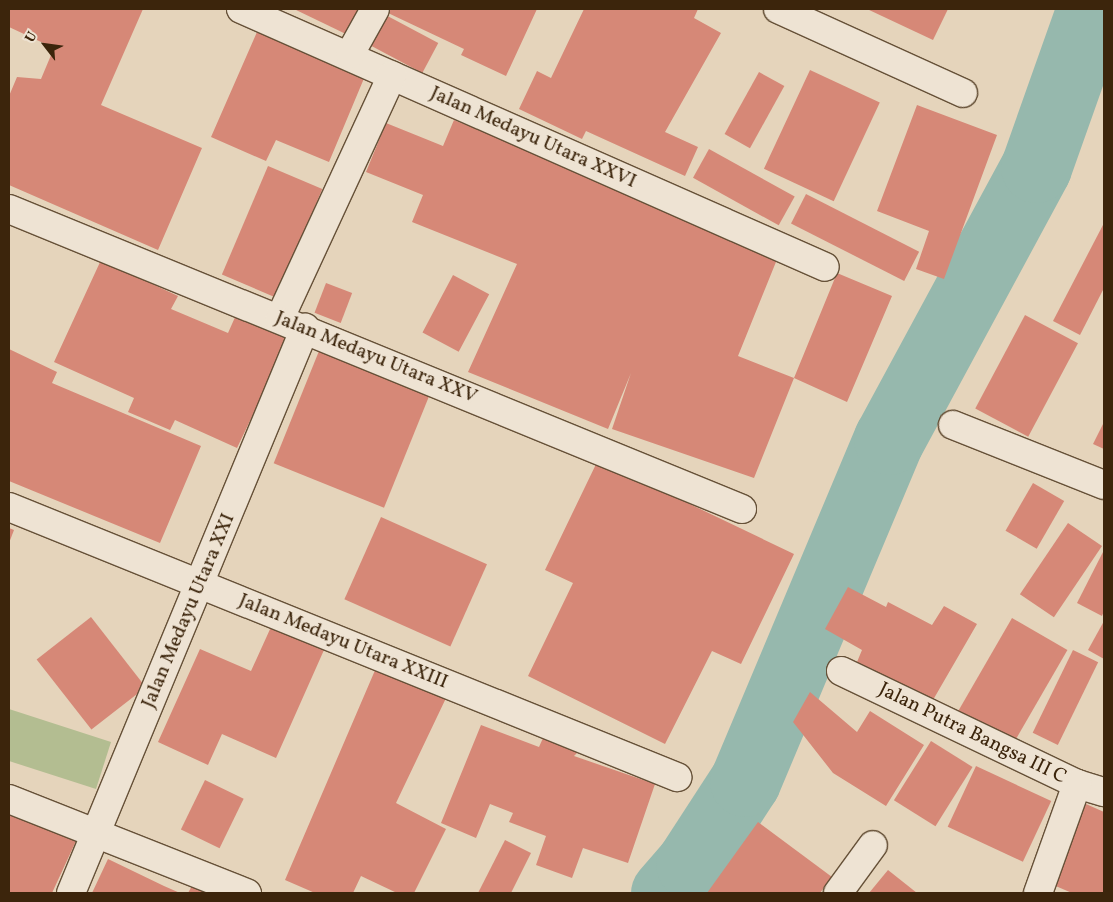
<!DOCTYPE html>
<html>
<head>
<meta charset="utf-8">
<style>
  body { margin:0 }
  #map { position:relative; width:1113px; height:902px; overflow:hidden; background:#e5d4bb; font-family:Vollkorn,serif }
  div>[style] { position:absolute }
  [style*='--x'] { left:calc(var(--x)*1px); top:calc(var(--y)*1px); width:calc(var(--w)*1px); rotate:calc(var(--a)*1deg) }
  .green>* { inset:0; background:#b3bd91 }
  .river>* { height:71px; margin:-35.5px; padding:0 35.5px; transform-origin:35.5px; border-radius:35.5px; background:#96b8ad }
  .building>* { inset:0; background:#d68877; transform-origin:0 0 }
  .roads { filter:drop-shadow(1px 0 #665138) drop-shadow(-1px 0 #665138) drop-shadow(0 1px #665138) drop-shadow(0 -1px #665138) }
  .minor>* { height:28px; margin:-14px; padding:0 14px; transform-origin:14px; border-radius:14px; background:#eee3d3 }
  span { translate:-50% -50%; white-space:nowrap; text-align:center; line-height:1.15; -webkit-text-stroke:4.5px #eee3d3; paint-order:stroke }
  .street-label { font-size:20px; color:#3c250c }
  .frame { position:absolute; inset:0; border:10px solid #3c250c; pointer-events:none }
  .north { position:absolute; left:20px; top:20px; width:50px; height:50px; -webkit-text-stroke:4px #eee3d3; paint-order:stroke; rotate:300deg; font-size:14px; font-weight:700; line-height:20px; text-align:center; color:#3c250c }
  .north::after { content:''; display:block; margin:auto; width:18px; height:22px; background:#3c250c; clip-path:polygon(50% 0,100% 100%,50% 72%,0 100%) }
</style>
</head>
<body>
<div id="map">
  <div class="green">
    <div style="clip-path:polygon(9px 709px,111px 742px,96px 789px,9px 761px)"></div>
  </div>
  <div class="river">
    <div style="--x:666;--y:893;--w:38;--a:-49"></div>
    <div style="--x:691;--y:864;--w:99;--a:-57"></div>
    <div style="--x:745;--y:781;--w:371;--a:-67.2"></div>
    <div style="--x:889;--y:439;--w:309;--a:-61.6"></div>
    <div style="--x:1036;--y:167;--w:168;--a:-70.5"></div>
  </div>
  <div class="building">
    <div style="clip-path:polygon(9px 9px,143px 9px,101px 105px,202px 148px,158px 250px,9px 185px,9px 96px,17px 77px,41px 79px,54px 48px,9px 27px)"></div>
    <div style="clip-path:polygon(294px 9px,363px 9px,350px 36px)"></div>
    <div style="clip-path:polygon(391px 9px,537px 9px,506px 76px,461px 55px,464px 49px,388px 13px)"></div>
    <div style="clip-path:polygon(584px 9px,698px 9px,694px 18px,721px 33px,665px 132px,698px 147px,685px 176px,586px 131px,582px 139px,519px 109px,537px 71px,551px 78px)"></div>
    <div style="clip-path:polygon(867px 9px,948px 9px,933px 40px)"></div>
    <div style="left:380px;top:12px;width:66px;height:34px;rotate:28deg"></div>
    <div style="clip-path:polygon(257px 32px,365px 76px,329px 162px,276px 140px,266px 161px,211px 137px)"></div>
    <div style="left:810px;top:70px;width:77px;height:109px;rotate:25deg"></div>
    <div style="left:759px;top:72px;width:29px;height:71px;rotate:29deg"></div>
    <div style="clip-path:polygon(917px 105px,997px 135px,944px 279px,916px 269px,929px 231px,877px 211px)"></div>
    <div style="clip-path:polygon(454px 120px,780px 252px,738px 356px,794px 378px,837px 273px,892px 296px,847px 402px,794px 378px,754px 478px,612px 429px,631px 373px,608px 429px,468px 372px,517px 264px,412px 222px,423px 195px,366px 172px,386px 123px,443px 146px)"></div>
    <div style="left:709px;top:149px;width:98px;height:33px;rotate:29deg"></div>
    <div style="left:268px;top:166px;width:59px;height:118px;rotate:23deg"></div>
    <div style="left:806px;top:194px;width:127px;height:33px;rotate:27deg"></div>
    <div style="clip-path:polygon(1104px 223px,1104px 288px,1080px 335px,1053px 321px)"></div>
    <div style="clip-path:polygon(101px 260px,178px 296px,171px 309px,228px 333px,236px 315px,289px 339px,237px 448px,175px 420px,170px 430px,128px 412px,134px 398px,54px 362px)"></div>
    <div style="left:453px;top:275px;width:41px;height:65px;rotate:28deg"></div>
    <div style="left:326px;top:283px;width:28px;height:32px;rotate:21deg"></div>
    <div style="left:1025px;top:315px;width:60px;height:106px;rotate:28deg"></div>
    <div style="clip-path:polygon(9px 349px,57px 372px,52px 383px,201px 446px,160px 543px,9px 481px)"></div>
    <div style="left:319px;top:351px;width:119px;height:121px;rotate:22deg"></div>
    <div style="clip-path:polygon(1104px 422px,1104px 449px,1093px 444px)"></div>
    <div style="clip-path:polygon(598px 460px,794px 554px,741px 664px,712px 651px,665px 744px,528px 676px,573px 583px,545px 570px)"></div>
    <div style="left:1033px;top:483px;width:36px;height:55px;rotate:30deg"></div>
    <div style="left:381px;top:517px;width:116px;height:90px;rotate:24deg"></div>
    <div style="left:1068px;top:523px;width:41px;height:86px;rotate:34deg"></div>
    <div style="clip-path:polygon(9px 528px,14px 530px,9px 543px)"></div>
    <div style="clip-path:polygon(1104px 550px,1104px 611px,1102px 616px,1077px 603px)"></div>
    <div style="clip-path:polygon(848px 587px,886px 607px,888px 602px,932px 625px,944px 606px,977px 624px,933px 700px,857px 662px,862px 650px,825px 629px)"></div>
    <div style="left:91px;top:617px;width:89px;height:69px;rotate:52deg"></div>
    <div style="left:1012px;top:618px;width:64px;height:113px;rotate:30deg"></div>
    <div style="clip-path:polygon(1104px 621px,1104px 659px,1088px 650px)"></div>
    <div style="clip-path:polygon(271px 627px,324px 650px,276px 758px,222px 734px,208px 765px,158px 742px,200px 649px,251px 671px)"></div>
    <div style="left:1073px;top:650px;width:28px;height:92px;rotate:26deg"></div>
    <div style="clip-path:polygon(376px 668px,447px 696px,396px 803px,446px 829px,414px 893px,397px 893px,361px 876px,353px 893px,315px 893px,285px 880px)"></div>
    <div style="clip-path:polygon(810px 692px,857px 732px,870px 711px,924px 745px,886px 806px,833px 773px,793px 722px)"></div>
    <div style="clip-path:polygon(481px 725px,539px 747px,543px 738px,578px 752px,574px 756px,655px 784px,628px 863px,583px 848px,572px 878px,536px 865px,546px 836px,509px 822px,513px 813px,490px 804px,476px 838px,441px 823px)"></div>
    <div style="left:931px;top:741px;width:49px;height:70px;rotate:32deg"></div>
    <div style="left:976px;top:766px;width:83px;height:67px;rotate:25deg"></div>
    <div style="left:205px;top:780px;width:43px;height:55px;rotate:26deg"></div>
    <div style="clip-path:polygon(1086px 804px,1104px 812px,1104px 893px,1072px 893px,1051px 884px)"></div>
    <div style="clip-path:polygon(9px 812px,76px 841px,52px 893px,9px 893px)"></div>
    <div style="clip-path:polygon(758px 822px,832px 877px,820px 893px,707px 893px)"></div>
    <div style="clip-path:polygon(505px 840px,531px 853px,511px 893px,478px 893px)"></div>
    <div style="clip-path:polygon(108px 859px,164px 886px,180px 893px,92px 893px)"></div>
    <div style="clip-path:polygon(888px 870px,917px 893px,869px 893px)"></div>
    <div style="clip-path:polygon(193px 884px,211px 893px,188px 893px)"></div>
  </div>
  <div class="roads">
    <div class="minor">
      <div style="--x:241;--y:9;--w:638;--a:23.83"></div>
      <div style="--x:778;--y:9;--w:203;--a:24.4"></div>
      <div style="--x:350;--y:54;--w:51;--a:-60.9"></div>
      <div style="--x:9;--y:209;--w:792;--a:22.26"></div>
      <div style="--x:280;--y:318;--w:267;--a:-65.2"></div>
      <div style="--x:953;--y:425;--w:162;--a:21.7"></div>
      <div style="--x:9;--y:507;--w:721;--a:22.01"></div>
      <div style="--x:841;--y:671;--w:262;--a:25.6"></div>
      <div style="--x:1077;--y:784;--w:28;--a:17"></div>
      <div style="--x:9;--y:799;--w:256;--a:21.6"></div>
      <div style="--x:71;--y:893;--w:612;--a:-67.5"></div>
      <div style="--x:838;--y:893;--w:59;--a:-53.9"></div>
      <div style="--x:1038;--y:893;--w:116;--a:-70.3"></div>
    </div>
  </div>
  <div class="street-label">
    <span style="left:533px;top:138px;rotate:24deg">Jalan Medayu Utara XXVI</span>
    <span style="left:376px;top:358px;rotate:22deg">Jalan Medayu Utara XXV</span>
    <span style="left:189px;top:611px;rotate:-67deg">Jalan Medayu Utara XXI</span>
    <span style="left:343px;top:642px;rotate:22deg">Jalan Medayu Utara XXIII</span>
    <span style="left:972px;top:734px;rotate:26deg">Jalan Putra Bangsa III C</span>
  </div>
  <div class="frame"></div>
  <div class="north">U</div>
</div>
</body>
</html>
